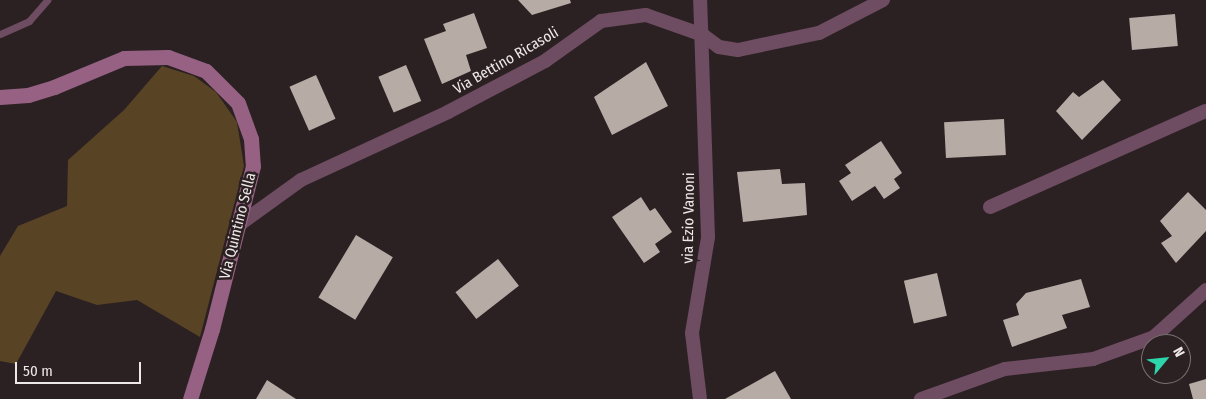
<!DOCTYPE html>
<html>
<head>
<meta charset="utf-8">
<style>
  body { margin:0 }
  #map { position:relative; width:1206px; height:399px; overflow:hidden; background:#2b2122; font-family:"Fira Sans Condensed",sans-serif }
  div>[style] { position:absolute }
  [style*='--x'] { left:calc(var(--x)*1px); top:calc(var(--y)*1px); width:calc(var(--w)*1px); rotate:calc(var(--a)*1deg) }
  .green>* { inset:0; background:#584324 }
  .building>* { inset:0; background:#b7aba6; transform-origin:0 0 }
  .lane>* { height:7px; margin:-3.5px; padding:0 3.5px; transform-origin:3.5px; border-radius:3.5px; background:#6e4c61 }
  .street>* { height:14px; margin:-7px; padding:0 7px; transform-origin:7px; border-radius:7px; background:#6e4c61 }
  .secondary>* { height:15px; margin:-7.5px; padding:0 7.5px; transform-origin:7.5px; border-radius:7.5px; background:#976184 }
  span { translate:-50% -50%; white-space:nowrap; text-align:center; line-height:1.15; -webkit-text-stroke:5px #2b2122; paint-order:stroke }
  .street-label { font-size:15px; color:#efe8e9 }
  .north { position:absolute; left:1141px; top:334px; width:50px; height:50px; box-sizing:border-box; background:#2b2122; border:1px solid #797172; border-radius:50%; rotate:62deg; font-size:14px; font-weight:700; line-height:20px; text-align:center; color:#efe8e9 }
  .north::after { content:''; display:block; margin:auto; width:18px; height:22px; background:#2dd5ab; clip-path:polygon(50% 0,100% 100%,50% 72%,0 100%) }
  .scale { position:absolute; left:15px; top:362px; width:126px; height:22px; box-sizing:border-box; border:2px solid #efe8e9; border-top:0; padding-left:6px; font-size:15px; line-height:18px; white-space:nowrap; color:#efe8e9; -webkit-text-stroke:4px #2b2122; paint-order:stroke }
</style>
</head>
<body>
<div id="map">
  <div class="green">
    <div style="clip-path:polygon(162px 66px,194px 76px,216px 92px,237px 122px,244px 166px,200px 337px,137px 300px,97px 305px,56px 291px,16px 364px,0 361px,0 256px,18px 226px,67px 206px,68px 160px,124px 110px)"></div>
  </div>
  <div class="building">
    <div style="clip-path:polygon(518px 0,570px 0,571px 3px,532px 15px)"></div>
    <div style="clip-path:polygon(474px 13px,487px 48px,466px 55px,471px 71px,442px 84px,424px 39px,446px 31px,443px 24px)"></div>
    <div style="left:1175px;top:14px;width:32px;height:46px;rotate:85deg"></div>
    <div style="clip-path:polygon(646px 62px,668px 106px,612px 135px,594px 97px)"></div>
    <div style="left:406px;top:65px;width:39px;height:30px;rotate:67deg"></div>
    <div style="left:316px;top:75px;width:48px;height:29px;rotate:66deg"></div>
    <div style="clip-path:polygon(1103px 80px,1121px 100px,1082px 140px,1056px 111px,1073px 92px,1079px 97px)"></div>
    <div style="left:1004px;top:119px;width:36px;height:60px;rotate:87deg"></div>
    <div style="clip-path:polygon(881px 141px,902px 173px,894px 179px,900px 188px,884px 199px,875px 186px,852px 201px,839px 181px,851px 173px,845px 165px)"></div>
    <div style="clip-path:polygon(780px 169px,782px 184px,805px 183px,807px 215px,743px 222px,737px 172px)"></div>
    <div style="clip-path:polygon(1188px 192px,1206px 210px,1206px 231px,1176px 263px,1161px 243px,1172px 236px,1160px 221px)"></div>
    <div style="clip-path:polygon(641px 197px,650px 211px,655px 208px,672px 232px,655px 244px,660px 252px,644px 263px,612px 217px)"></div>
    <div style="left:356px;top:235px;width:43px;height:73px;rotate:31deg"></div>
    <div style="left:498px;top:259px;width:34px;height:54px;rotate:52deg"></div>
    <div style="left:937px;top:273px;width:44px;height:34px;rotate:77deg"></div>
    <div style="clip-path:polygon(1081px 279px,1090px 307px,1062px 315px,1067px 328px,1012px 347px,1003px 320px,1019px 315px,1016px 304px,1026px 293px)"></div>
    <div style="clip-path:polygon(775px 371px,791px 399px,725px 399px)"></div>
    <div style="clip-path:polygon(1206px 379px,1206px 399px,1193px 399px,1189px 384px)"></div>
    <div style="clip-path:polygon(267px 380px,296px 399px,256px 399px)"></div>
  </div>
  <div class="lane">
    <div style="--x:0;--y:34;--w:32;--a:-24"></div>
    <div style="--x:29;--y:21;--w:28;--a:-49"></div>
  </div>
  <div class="street">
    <div style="--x:990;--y:207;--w:236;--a:-24"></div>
    <div style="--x:240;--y:224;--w:75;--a:-35.8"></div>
    <div style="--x:301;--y:180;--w:162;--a:-24.8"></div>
    <div style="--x:448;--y:112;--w:110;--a:-27.7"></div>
    <div style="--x:545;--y:61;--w:69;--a:-35.5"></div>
    <div style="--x:601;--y:21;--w:45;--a:-7.6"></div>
    <div style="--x:646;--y:15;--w:60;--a:19.3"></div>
    <div style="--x:703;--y:35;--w:20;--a:37"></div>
    <div style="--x:719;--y:47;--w:19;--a:9"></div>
    <div style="--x:738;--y:50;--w:83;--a:-11.9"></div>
    <div style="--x:819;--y:33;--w:72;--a:-27.3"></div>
    <div style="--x:700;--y:399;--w:66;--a:-96.9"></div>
    <div style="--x:692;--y:333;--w:97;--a:-80.5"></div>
    <div style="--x:708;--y:237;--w:237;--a:-91.9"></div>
    <div style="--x:921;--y:399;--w:89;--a:-19.7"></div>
    <div style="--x:1005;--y:369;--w:89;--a:-6.5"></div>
    <div style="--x:1093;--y:359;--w:65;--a:-19.8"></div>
    <div style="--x:1154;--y:337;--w:70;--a:-42.1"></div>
  </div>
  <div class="secondary">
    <div style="--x:0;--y:97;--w:28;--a:-4"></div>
    <div style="--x:28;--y:95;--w:27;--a:-17"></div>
    <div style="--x:54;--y:87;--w:76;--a:-22.5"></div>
    <div style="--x:124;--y:58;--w:44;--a:-1.3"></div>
    <div style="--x:168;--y:57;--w:40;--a:20.2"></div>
    <div style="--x:206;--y:71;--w:45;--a:45"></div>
    <div style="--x:238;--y:103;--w:38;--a:70"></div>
    <div style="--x:251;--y:139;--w:27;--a:86"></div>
    <div style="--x:253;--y:166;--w:168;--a:104.1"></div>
    <div style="--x:212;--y:329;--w:73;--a:107.4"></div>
  </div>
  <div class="street-label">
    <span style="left:506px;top:61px;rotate:-30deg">Via Bettino Ricasoli</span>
    <span style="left:689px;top:218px;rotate:-89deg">via Ezio Vanoni</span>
    <span style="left:238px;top:226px;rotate:-76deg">Via Quintino Sella</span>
  </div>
  <div class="north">N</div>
  <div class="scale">50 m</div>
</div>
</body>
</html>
